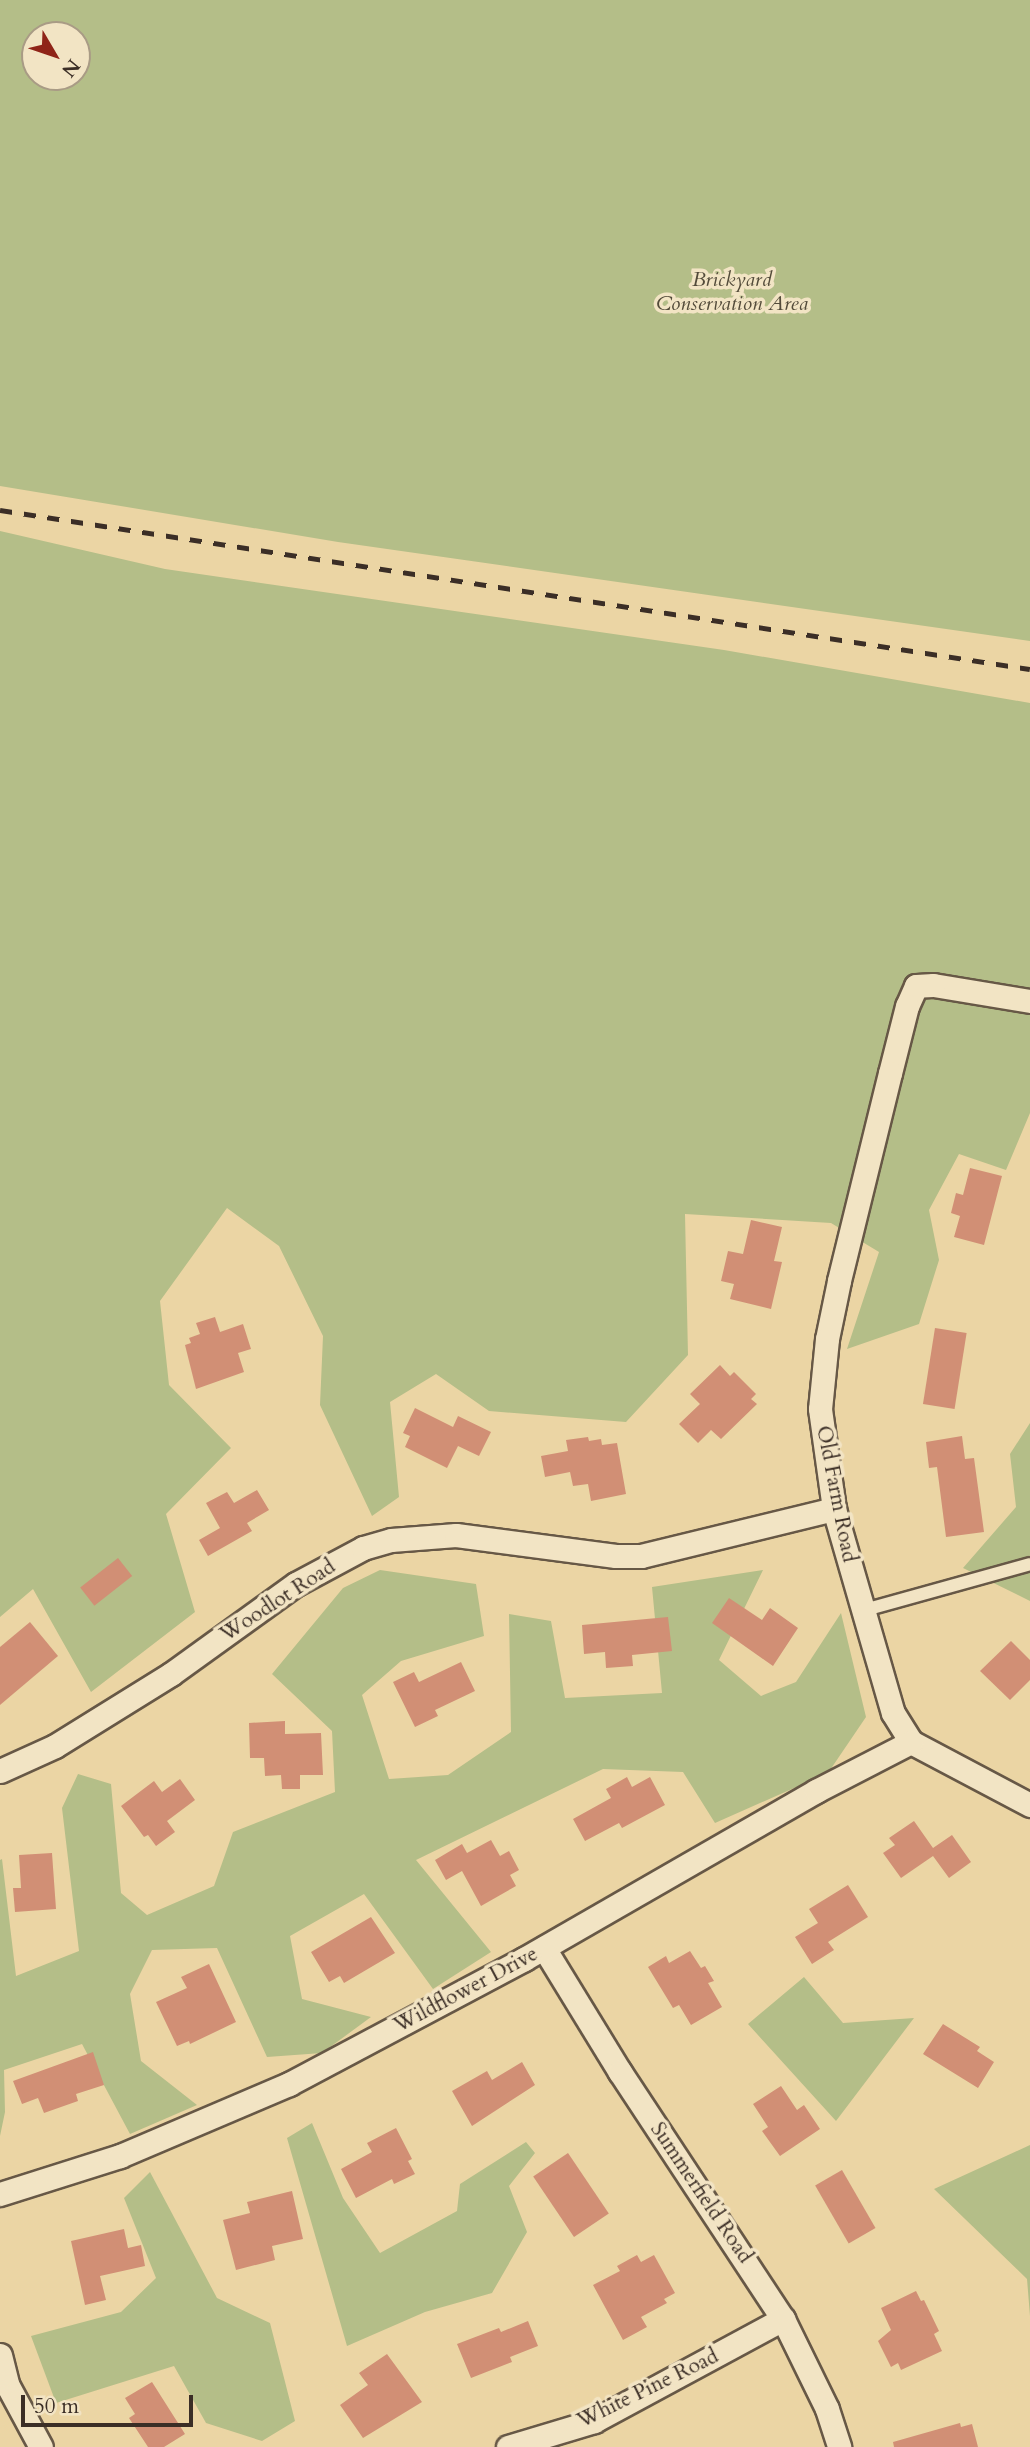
<!DOCTYPE html>
<html>
<head>
<meta charset="utf-8">
<style>
  body { margin:0 }
  #map { position:relative; width:1030px; height:2447px; overflow:hidden; background:#ebd5a4; font-family:Cardo,serif }
  div>[style] { position:absolute }
  [style*='--x'] { left:calc(var(--x)*1px); top:calc(var(--y)*1px); width:calc(var(--w)*1px); rotate:calc(var(--a)*1deg) }
  .green>* { inset:0; background:#b4be88 }
  .building>* { inset:0; background:#d18f75; transform-origin:0 0 }
  .roads { filter:drop-shadow(2px 0 #675846) drop-shadow(-2px 0 #675846) drop-shadow(0 2px #675846) drop-shadow(0 -2px #675846) }
  .service>* { height:12px; margin:-6px; padding:0 6px; transform-origin:6px; border-radius:6px; background:#f2e4c4 }
  .minor>* { height:23px; margin:-11.5px; padding:0 11.5px; transform-origin:11.5px; border-radius:11.5px; background:#f2e4c4 }
  .rail>* { height:5px; margin-top:-2.5px; transform-origin:0; background:repeating-linear-gradient(90deg,#3b2e26 0 12px,transparent 0 24px) }
  span { translate:-50% -50%; white-space:nowrap; text-align:center; line-height:1.15; -webkit-text-stroke:7px #f2e4c4; paint-order:stroke }
  .park-label { font-size:21px; color:#534b3a; font-style:italic }
  .street-label { font-size:21px; color:#3b2e26 }
  .north { position:absolute; left:21px; top:21px; width:70px; height:70px; box-sizing:border-box; background:#f2e4c4; border:2px solid #a99b85; border-radius:50%; rotate:129deg; font-size:19px; font-weight:700; line-height:28px; text-align:center; color:#3b2e26 }
  .north::after { content:''; display:block; margin:auto; width:24px; height:32px; background:#8f2418; clip-path:polygon(50% 0,100% 100%,50% 72%,0 100%) }
  .scale { position:absolute; left:21px; top:2395px; width:172px; height:32px; box-sizing:border-box; border:4px solid #3b2e26; border-top:0; padding-left:9px; font-size:21px; line-height:24px; white-space:nowrap; color:#3b2e26; -webkit-text-stroke:5px #f2e4c4; paint-order:stroke }
</style>
</head>
<body>
<div id="map">
  <div class="green">
    <div style="clip-path:polygon(evenodd,0 0,1030px 0,1030px 641px,338px 542px,0 486px,0 0,35px 35px,77px 35px,77px 77px,35px 77px,35px 35px)"></div>
    <div style="clip-path:polygon(0 531px,165px 569px,724px 650px,1030px 703px,1030px 1113px,1006px 1170px,959px 1154px,929px 1210px,939px 1260px,919px 1324px,847px 1349px,879px 1252px,831px 1223px,685px 1214px,688px 1355px,626px 1422px,489px 1411px,436px 1374px,390px 1402px,399px 1497px,372px 1516px,320px 1405px,323px 1336px,279px 1246px,227px 1208px,160px 1301px,169px 1385px,231px 1448px,166px 1514px,195px 1612px,91px 1692px,33px 1589px,0 1617px)"></div>
    <div style="clip-path:polygon(1030px 1423px,1030px 1601px,963px 1568px,1016px 1507px,1010px 1454px)"></div>
    <div style="clip-path:polygon(380px 1570px,476px 1584px,484px 1636px,401px 1661px,362px 1695px,389px 1779px,448px 1775px,511px 1732px,509px 1614px,551px 1621px,565px 1698px,662px 1693px,652px 1587px,763px 1570px,719px 1660px,761px 1696px,796px 1682px,841px 1613px,866px 1717px,828px 1773px,715px 1823px,683px 1772px,603px 1769px,416px 1860px,491px 1952px,433px 1989px,364px 1894px,290px 1936px,302px 1999px,371px 2017px,322px 2053px,267px 2057px,217px 1948px,152px 1950px,130px 1994px,141px 2061px,197px 2105px,130px 2134px,82px 2044px,4px 2070px,5px 2112px,0 2136px,0 1860px,2px 1859px,16px 1976px,79px 1951px,62px 1808px,78px 1774px,111px 1784px,121px 1893px,147px 1915px,214px 1886px,233px 1832px,335px 1792px,332px 1731px,272px 1674px,343px 1588px)"></div>
    <div style="clip-path:polygon(804px 1977px,843px 2023px,914px 2018px,836px 2121px,748px 2024px)"></div>
    <div style="clip-path:polygon(312px 2123px,343px 2198px,380px 2253px,457px 2211px,460px 2184px,526px 2142px,535px 2153px,509px 2186px,527px 2232px,492px 2293px,425px 2312px,347px 2346px,287px 2138px)"></div>
    <div style="clip-path:polygon(1030px 2145px,1030px 2316px,1027px 2279px,934px 2189px)"></div>
    <div style="clip-path:polygon(150px 2172px,217px 2298px,270px 2323px,295px 2421px,262px 2441px,206px 2423px,174px 2366px,56px 2403px,31px 2336px,121px 2312px,156px 2278px,124px 2198px)"></div>
  </div>
  <div class="building">
    <div style="clip-path:polygon(970px 1168px,1002px 1176px,984px 1245px,954px 1237px,960px 1216px,951px 1213px,956px 1193px,963px 1195px)"></div>
    <div style="clip-path:polygon(751px 1220px,782px 1227px,774px 1261px,782px 1262px,771px 1309px,730px 1299px,734px 1284px,721px 1281px,728px 1251px,743px 1254px)"></div>
    <div style="clip-path:polygon(215px 1317px,220px 1332px,243px 1324px,251px 1349px,238px 1353px,244px 1372px,196px 1389px,185px 1345px,191px 1343px,189px 1338px,200px 1334px,196px 1323px)"></div>
    <div style="left:935px;top:1328px;width:32px;height:77px;rotate:9deg"></div>
    <div style="clip-path:polygon(720px 1365px,730px 1376px,734px 1372px,756px 1394px,751px 1399px,757px 1404px,721px 1439px,711px 1430px,698px 1443px,679px 1424px,700px 1404px,690px 1394px)"></div>
    <div style="clip-path:polygon(415px 1408px,453px 1427px,458px 1416px,491px 1432px,479px 1456px,458px 1446px,447px 1468px,405px 1447px,410px 1436px,403px 1433px)"></div>
    <div style="clip-path:polygon(962px 1436px,965px 1459px,974px 1458px,984px 1532px,946px 1537px,937px 1467px,929px 1468px,926px 1442px)"></div>
    <div style="clip-path:polygon(588px 1437px,589px 1441px,601px 1439px,602px 1445px,617px 1443px,626px 1494px,591px 1501px,588px 1484px,573px 1486px,570px 1472px,545px 1477px,541px 1456px,568px 1451px,566px 1440px)"></div>
    <div style="clip-path:polygon(257px 1490px,269px 1510px,247px 1523px,252px 1531px,208px 1556px,199px 1540px,220px 1528px,206px 1503px,227px 1492px,234px 1503px)"></div>
    <div style="left:118px;top:1558px;width:23px;height:48px;rotate:52deg"></div>
    <div style="clip-path:polygon(729px 1598px,762px 1620px,770px 1608px,798px 1628px,773px 1666px,712px 1623px)"></div>
    <div style="clip-path:polygon(668px 1617px,672px 1651px,632px 1655px,633px 1666px,606px 1668px,605px 1652px,584px 1654px,582px 1625px)"></div>
    <div style="clip-path:polygon(30px 1622px,58px 1656px,0 1705px,0 1647px)"></div>
    <div style="clip-path:polygon(1011px 1641px,1030px 1660px,1030px 1680px,1010px 1700px,980px 1671px)"></div>
    <div style="clip-path:polygon(461px 1662px,475px 1691px,435px 1710px,438px 1716px,415px 1727px,393px 1682px,414px 1672px,419px 1682px)"></div>
    <div style="clip-path:polygon(285px 1721px,285px 1734px,321px 1733px,323px 1775px,300px 1775px,300px 1789px,282px 1789px,281px 1775px,265px 1776px,264px 1758px,250px 1758px,249px 1723px)"></div>
    <div style="clip-path:polygon(627px 1777px,632px 1787px,650px 1777px,665px 1805px,622px 1828px,619px 1823px,585px 1841px,573px 1819px,611px 1798px,606px 1789px)"></div>
    <div style="clip-path:polygon(180px 1779px,195px 1800px,167px 1821px,175px 1832px,156px 1846px,148px 1835px,144px 1837px,121px 1806px,154px 1781px,162px 1792px)"></div>
    <div style="clip-path:polygon(914px 1821px,933px 1848px,952px 1835px,971px 1862px,949px 1878px,933px 1856px,901px 1878px,883px 1853px,895px 1845px,889px 1838px)"></div>
    <div style="clip-path:polygon(491px 1840px,500px 1856px,509px 1851px,519px 1870px,510px 1875px,516px 1886px,481px 1906px,462px 1871px,446px 1880px,435px 1860px,462px 1844px,467px 1853px)"></div>
    <div style="clip-path:polygon(52px 1853px,56px 1909px,15px 1912px,13px 1888px,21px 1888px,19px 1855px)"></div>
    <div style="clip-path:polygon(848px 1885px,868px 1917px,828px 1942px,834px 1950px,812px 1964px,795px 1937px,818px 1923px,809px 1909px)"></div>
    <div style="clip-path:polygon(371px 1917px,395px 1953px,344px 1983px,340px 1976px,329px 1982px,311px 1952px)"></div>
    <div style="clip-path:polygon(690px 1951px,701px 1968px,705px 1966px,714px 1981px,708px 1983px,722px 2007px,691px 2025px,679px 2005px,673px 2008px,648px 1967px,666px 1956px,669px 1963px)"></div>
    <div style="clip-path:polygon(209px 1964px,236px 2022px,190px 2044px,189px 2041px,177px 2046px,156px 2002px,187px 1988px,181px 1977px)"></div>
    <div style="clip-path:polygon(943px 2024px,980px 2047px,977px 2051px,994px 2062px,978px 2088px,923px 2054px)"></div>
    <div style="clip-path:polygon(93px 2052px,104px 2085px,76px 2094px,78px 2101px,44px 2113px,38px 2098px,22px 2104px,13px 2081px)"></div>
    <div style="clip-path:polygon(522px 2062px,535px 2085px,472px 2126px,452px 2091px,487px 2071px,492px 2080px)"></div>
    <div style="clip-path:polygon(781px 2086px,797px 2110px,804px 2105px,820px 2129px,780px 2156px,762px 2131px,768px 2127px,753px 2104px)"></div>
    <div style="clip-path:polygon(396px 2128px,412px 2159px,408px 2161px,415px 2174px,394px 2184px,392px 2179px,356px 2198px,341px 2169px,372px 2152px,367px 2143px)"></div>
    <div style="left:568px;top:2153px;width:73px;height:42px;rotate:56deg"></div>
    <div style="left:842px;top:2170px;width:67px;height:31px;rotate:60deg"></div>
    <div style="clip-path:polygon(292px 2191px,303px 2239px,272px 2246px,275px 2260px,236px 2270px,223px 2220px,250px 2213px,247px 2202px)"></div>
    <div style="clip-path:polygon(124px 2229px,128px 2248px,141px 2245px,145px 2266px,100px 2276px,106px 2300px,85px 2305px,71px 2241px)"></div>
    <div style="clip-path:polygon(637px 2255px,641px 2262px,654px 2255px,675px 2293px,664px 2299px,667px 2303px,641px 2317px,647px 2327px,623px 2340px,593px 2285px,620px 2271px,617px 2266px)"></div>
    <div style="clip-path:polygon(916px 2291px,921px 2301px,924px 2300px,939px 2331px,934px 2334px,942px 2351px,901px 2370px,898px 2363px,891px 2367px,878px 2341px,891px 2330px,881px 2308px)"></div>
    <div style="clip-path:polygon(528px 2321px,538px 2346px,510px 2357px,512px 2362px,471px 2378px,457px 2344px,499px 2328px,501px 2332px)"></div>
    <div style="clip-path:polygon(387px 2354px,422px 2402px,363px 2438px,340px 2405px,368px 2385px,359px 2373px)"></div>
    <div style="clip-path:polygon(152px 2382px,185px 2434px,164px 2447px,148px 2447px,129px 2418px,135px 2414px,125px 2398px)"></div>
    <div style="clip-path:polygon(960px 2423px,961px 2427px,972px 2424px,978px 2447px,894px 2447px,893px 2442px)"></div>
  </div>
  <div class="roads">
    <div class="service">
      <div style="--x:861;--y:1611;--w:175;--a:-15.5"></div>
    </div>
    <div class="minor">
      <div style="--x:1030;--y:1001;--w:98;--a:-170.6"></div>
      <div style="--x:933;--y:985;--w:17;--a:177"></div>
      <div style="--x:916;--y:986;--w:22;--a:114"></div>
      <div style="--x:907;--y:1006;--w:69;--a:104.2"></div>
      <div style="--x:890;--y:1073;--w:214;--a:103.8"></div>
      <div style="--x:839;--y:1281;--w:59;--a:101.7"></div>
      <div style="--x:827;--y:1339;--w:70;--a:95.7"></div>
      <div style="--x:820;--y:1409;--w:101;--a:82"></div>
      <div style="--x:834;--y:1509;--w:212;--a:73.9"></div>
      <div style="--x:893;--y:1713;--w:34;--a:58"></div>
      <div style="--x:911;--y:1742;--w:135;--a:27.9"></div>
      <div style="--x:0;--y:1771;--w:60;--a:-24.4"></div>
      <div style="--x:55;--y:1746;--w:137;--a:-31.8"></div>
      <div style="--x:171;--y:1674;--w:154;--a:-35.8"></div>
      <div style="--x:296;--y:1584;--w:76;--a:-28.2"></div>
      <div style="--x:363;--y:1548;--w:29;--a:-16"></div>
      <div style="--x:391;--y:1540;--w:65;--a:-4.4"></div>
      <div style="--x:456;--y:1535;--w:161;--a:7.5"></div>
      <div style="--x:616;--y:1556;--w:25;--a:0"></div>
      <div style="--x:641;--y:1556;--w:199;--a:-13.7"></div>
      <div style="--x:544;--y:1948;--w:145;--a:58.5"></div>
      <div style="--x:620;--y:2072;--w:296;--a:56.6"></div>
      <div style="--x:783;--y:2319;--w:100;--a:63.9"></div>
      <div style="--x:827;--y:2409;--w:40;--a:72"></div>
      <div style="--x:0;--y:2194;--w:126;--a:-17.6"></div>
      <div style="--x:120;--y:2156;--w:184;--a:-23.1"></div>
      <div style="--x:289;--y:2084;--w:266;--a:-28"></div>
      <div style="--x:524;--y:1959;--w:337;--a:-29.9"></div>
      <div style="--x:816;--y:1791;--w:107;--a:-27.3"></div>
      <div style="--x:0;--y:2355;--w:32;--a:76"></div>
      <div style="--x:8;--y:2386;--w:69;--a:61.6"></div>
      <div style="--x:508;--y:2447;--w:90;--a:-16.8"></div>
      <div style="--x:594;--y:2421;--w:215;--a:-28.4"></div>
    </div>
  </div>
  <div class="rail">
    <div style="--x:0;--y:510;--w:1042;--a:8.78"></div>
  </div>
  <div class="park-label">
    <span style="left:732px;top:292px">Brickyard<br>Conservation Area</span>
  </div>
  <div class="street-label">
    <span style="left:836px;top:1494px;rotate:79deg">Old Farm Road</span>
    <span style="left:278px;top:1601px;rotate:-33deg">Woodlot Road</span>
    <span style="left:466px;top:1990px;rotate:-28deg">Wildflower Drive</span>
    <span style="left:701px;top:2193px;rotate:56deg">Summerfield Road</span>
    <span style="left:648px;top:2389px;rotate:-26deg">White Pine Road</span>
  </div>
  <div class="north">N</div>
  <div class="scale">50 m</div>
</div>
</body>
</html>
